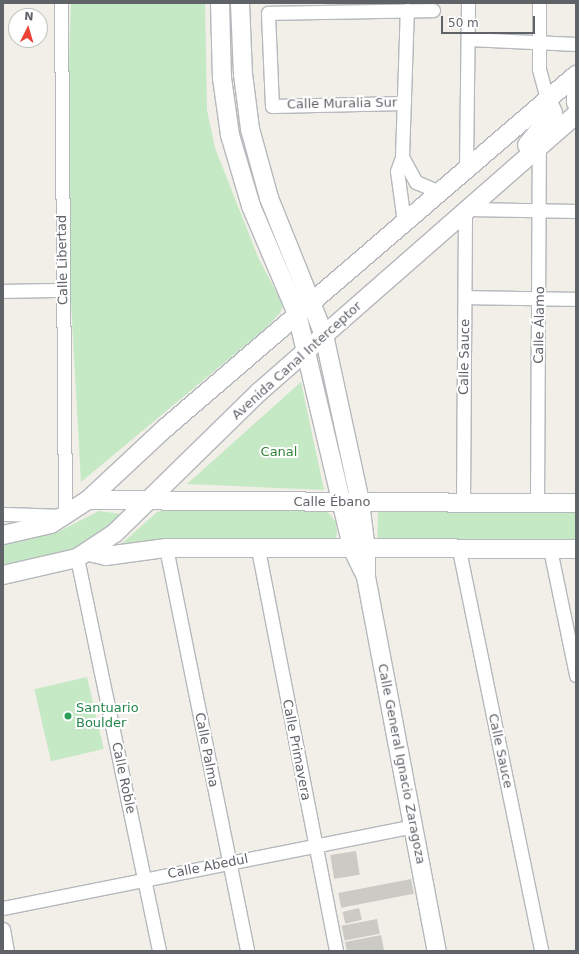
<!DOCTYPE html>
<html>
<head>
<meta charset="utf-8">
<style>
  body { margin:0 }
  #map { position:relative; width:579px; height:954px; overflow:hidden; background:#f1efe8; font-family:"DejaVu Sans",sans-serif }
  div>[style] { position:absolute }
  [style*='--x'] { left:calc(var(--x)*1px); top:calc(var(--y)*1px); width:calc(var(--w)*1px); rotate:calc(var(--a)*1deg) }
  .green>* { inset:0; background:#c5e8c5; transform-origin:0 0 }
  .building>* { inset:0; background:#cccac5; transform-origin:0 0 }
  .roads { filter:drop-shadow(1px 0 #b5b8bc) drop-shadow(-1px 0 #b5b8bc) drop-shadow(0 1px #b5b8bc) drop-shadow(0 -1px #b5b8bc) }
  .street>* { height:13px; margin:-6.5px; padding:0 6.5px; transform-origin:6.5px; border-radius:6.5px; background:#fff }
  .secondary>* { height:18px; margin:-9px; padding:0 9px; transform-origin:9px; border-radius:9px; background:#fff }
  .dots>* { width:11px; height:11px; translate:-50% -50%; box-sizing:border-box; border:2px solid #fff; border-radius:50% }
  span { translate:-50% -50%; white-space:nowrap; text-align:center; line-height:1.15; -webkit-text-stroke:4px #fff; paint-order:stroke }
  .street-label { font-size:13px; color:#5f6368 }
  .park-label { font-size:13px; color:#348238 }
  .leisure-label { font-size:13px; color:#27864d }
  .left { translate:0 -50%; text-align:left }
  .frame { position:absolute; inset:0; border:4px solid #5f6368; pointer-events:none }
  .north { position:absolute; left:8px; top:8px; width:40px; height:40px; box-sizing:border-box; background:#fff; border:1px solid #bfc1c3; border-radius:50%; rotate:5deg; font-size:11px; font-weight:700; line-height:16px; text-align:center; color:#5f6368 }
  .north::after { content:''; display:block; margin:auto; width:14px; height:18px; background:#ea4335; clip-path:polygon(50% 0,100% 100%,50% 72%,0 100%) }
  .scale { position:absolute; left:441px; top:16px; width:94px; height:18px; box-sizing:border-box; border:2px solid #5f6368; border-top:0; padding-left:5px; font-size:12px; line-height:14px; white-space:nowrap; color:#5f6368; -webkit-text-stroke:3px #fff; paint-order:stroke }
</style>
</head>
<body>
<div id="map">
  <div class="green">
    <div style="clip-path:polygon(71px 3px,205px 3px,207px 110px,215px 148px,258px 257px,283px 305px,280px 313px,266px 328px,81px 482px,71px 302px,68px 87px)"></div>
    <div style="clip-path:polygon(301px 382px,324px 490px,187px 484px)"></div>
    <div style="left:378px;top:509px;width:198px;height:34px;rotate:1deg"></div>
    <div style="clip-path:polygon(166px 510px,326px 510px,336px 522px,337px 533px,334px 543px,118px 547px,157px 512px)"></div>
    <div style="clip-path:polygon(99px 511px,122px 514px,86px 546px,3px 569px,3px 544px,58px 532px)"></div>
    <div style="left:87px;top:677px;width:74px;height:54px;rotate:77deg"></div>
  </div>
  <div class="building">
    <div style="left:356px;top:851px;width:24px;height:26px;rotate:81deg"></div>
    <div style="left:411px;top:879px;width:15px;height:74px;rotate:79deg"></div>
    <div style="left:359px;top:908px;width:12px;height:17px;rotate:76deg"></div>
    <div style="left:377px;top:919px;width:15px;height:36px;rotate:79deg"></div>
    <div style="clip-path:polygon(381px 935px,384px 950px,347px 951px,345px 942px)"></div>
  </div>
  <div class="roads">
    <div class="street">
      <div style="--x:539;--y:3;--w:66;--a:90"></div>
      <div style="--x:539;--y:69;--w:31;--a:75"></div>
      <div style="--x:468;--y:39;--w:108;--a:2.7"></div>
      <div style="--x:404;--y:103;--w:132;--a:178.7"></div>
      <div style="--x:272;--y:106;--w:93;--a:-92.5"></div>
      <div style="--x:268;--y:13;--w:165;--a:-1"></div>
      <div style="--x:402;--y:157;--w:29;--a:61"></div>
      <div style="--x:416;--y:182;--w:25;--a:23"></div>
      <div style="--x:466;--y:168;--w:165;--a:-89.3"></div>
      <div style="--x:469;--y:209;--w:107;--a:1.1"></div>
      <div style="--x:404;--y:222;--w:51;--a:-97.8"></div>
      <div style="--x:397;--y:171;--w:15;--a:-70"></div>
      <div style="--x:402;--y:157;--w:147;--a:-88.1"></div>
      <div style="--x:3;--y:291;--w:60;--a:-1"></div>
      <div style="--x:466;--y:297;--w:110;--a:1"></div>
      <div style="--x:463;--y:501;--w:289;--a:-89.6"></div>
      <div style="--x:537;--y:502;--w:354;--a:-89.7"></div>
      <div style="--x:3;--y:514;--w:62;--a:1.8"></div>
      <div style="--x:65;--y:516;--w:513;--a:-90.45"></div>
      <div style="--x:166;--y:548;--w:411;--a:78.6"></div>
      <div style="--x:258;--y:549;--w:409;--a:79"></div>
      <div style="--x:550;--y:549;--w:129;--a:78.3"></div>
      <div style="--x:459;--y:550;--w:409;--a:78.4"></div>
      <div style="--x:77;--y:558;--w:401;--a:78.2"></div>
      <div style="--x:3;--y:908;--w:417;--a:-11.3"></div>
      <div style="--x:3;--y:929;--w:22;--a:80"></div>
    </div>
    <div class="secondary">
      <div style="--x:220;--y:3;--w:75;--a:88.5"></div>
      <div style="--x:222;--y:78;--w:58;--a:82"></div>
      <div style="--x:230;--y:135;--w:74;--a:73.5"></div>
      <div style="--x:251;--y:206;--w:117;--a:66.9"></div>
      <div style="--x:297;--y:314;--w:243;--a:76.7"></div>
      <div style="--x:353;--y:550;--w:25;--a:64"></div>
      <div style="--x:240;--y:3;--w:71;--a:87.6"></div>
      <div style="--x:243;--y:74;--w:55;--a:82.7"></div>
      <div style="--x:250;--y:129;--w:72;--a:74.6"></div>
      <div style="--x:269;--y:198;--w:148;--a:68.1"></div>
      <div style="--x:324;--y:335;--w:171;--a:77.8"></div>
      <div style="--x:360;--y:502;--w:48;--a:82.9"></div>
      <div style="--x:366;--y:550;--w:27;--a:90"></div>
      <div style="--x:366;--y:577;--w:381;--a:79.3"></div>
      <div style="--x:576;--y:90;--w:13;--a:90"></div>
      <div style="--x:527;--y:145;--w:41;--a:-50.9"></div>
      <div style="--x:553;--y:113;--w:15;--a:-113"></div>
      <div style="--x:88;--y:500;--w:488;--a:0.4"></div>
      <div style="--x:3;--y:535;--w:49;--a:-12.9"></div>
      <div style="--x:51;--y:524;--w:44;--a:-33"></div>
      <div style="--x:88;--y:500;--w:103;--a:-43"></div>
      <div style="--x:163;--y:430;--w:545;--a:-40.68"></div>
      <div style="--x:89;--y:552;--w:17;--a:13"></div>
      <div style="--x:106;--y:556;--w:61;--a:-7.6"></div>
      <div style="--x:166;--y:548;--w:410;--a:0.1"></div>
      <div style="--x:3;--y:575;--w:76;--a:-12.9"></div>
      <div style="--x:77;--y:558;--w:45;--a:-33.3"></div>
      <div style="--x:115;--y:533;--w:202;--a:-44.4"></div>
      <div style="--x:259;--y:392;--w:422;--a:-41.2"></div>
    </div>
  </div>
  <div class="dots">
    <div style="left:68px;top:716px;background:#2e9e5b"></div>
  </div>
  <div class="street-label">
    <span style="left:342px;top:104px;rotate:-1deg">Calle Muralia Sur</span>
    <span style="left:63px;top:260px;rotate:-91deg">Calle Libertad</span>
    <span style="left:540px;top:325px;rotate:-89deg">Calle Álamo</span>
    <span style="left:465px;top:357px;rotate:-89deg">Calle Sauce</span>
    <span style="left:297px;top:361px;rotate:-42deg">Avenida Canal Interceptor</span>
    <span style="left:332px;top:502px">Calle Ébano</span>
    <span style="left:206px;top:750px;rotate:79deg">Calle Palma</span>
    <span style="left:296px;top:750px;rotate:79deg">Calle Primavera</span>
    <span style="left:500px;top:751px;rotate:78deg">Calle Sauce</span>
    <span style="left:401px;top:764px;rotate:79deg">Calle General Ignacio Zaragoza</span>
    <span style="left:123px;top:778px;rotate:78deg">Calle Roble</span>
    <span style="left:208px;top:867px;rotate:-11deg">Calle Abedul</span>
  </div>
  <div class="park-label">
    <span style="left:279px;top:452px">Canal</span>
  </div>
  <div class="leisure-label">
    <span class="left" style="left:76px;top:716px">Santuario<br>Boulder</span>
  </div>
  <div class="frame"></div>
  <div class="north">N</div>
  <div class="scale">50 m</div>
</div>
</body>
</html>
